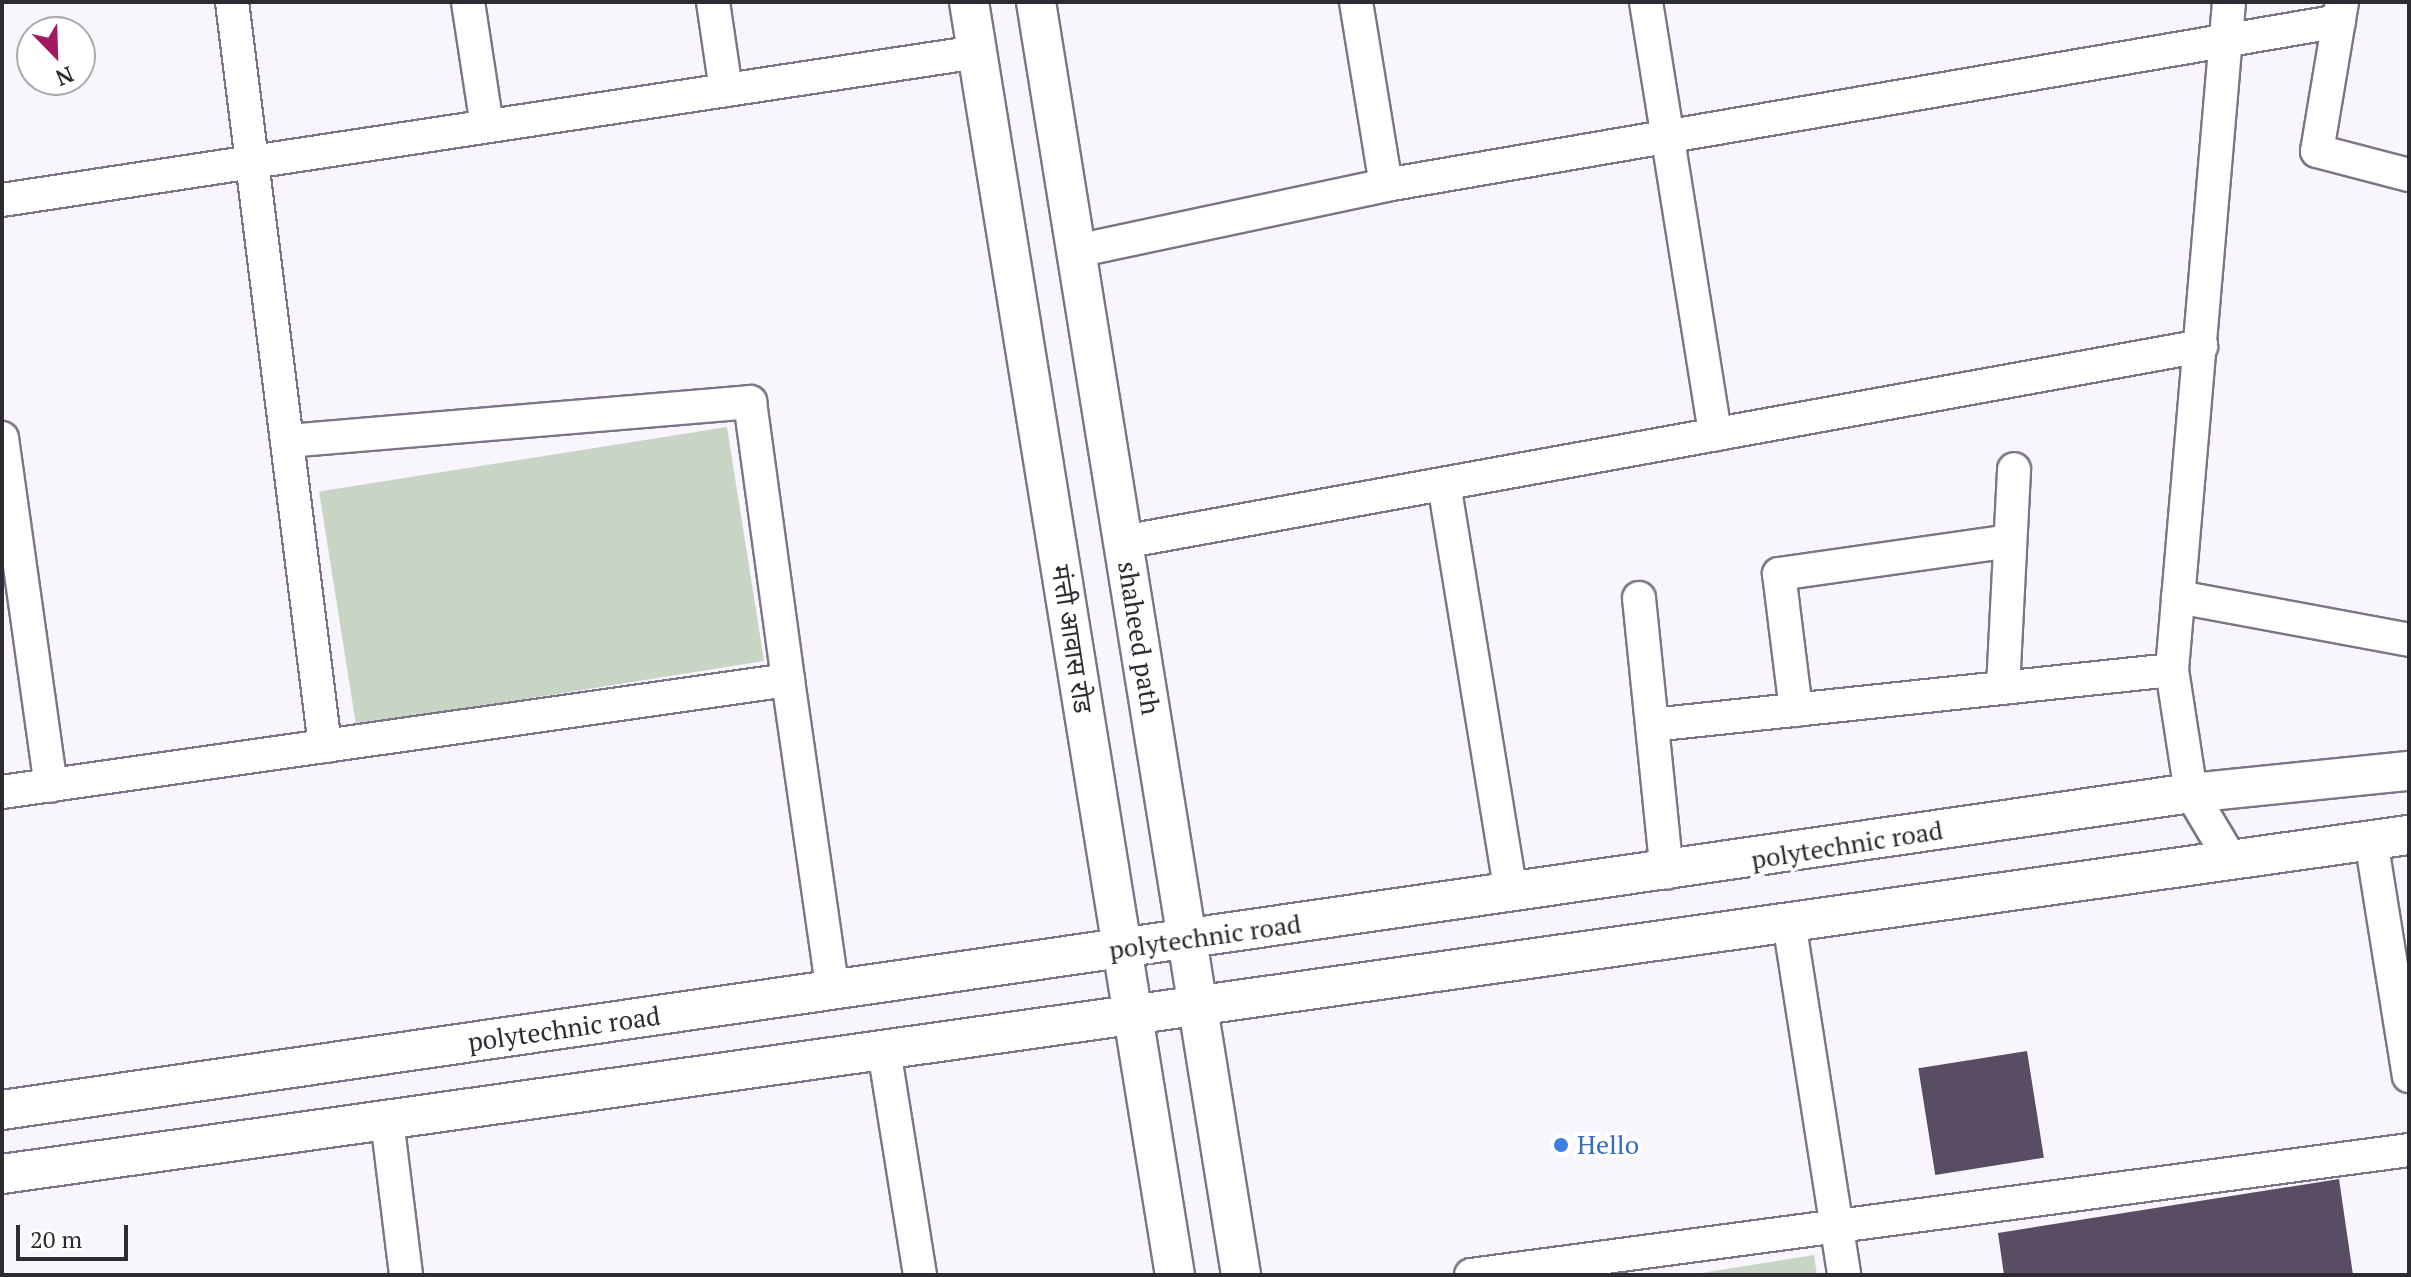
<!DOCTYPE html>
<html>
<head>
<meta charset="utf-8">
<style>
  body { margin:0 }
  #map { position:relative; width:2411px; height:1277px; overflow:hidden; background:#f8f5fd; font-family:"PT Serif","Noto Sans Devanagari",serif }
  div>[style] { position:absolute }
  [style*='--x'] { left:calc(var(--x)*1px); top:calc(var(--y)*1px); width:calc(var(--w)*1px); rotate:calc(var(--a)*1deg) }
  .green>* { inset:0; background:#c9d5c4; transform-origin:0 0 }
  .building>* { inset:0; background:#594d63; transform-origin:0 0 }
  .roads { filter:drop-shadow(2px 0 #7d7587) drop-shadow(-2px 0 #7d7587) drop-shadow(0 2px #7d7587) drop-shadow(0 -2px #7d7587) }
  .minor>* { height:32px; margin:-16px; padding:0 16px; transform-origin:16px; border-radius:16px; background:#fff }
  .tertiary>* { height:38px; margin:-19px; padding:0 19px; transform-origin:19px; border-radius:19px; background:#fff }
  .dots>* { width:22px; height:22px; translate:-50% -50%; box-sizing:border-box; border:4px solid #fff; border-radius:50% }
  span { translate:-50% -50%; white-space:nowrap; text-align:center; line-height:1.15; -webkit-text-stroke:8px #fff; paint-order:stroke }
  .street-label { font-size:26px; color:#2f2b33 }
  .shop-label { font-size:26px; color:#366cbe }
  .left { translate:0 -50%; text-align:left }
  .frame { position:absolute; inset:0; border:4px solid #2f2b33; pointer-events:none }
  .north { position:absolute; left:16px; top:16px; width:80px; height:80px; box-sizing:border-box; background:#fff; border:2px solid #acaaad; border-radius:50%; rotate:157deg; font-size:22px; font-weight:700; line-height:32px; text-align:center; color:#2f2b33 }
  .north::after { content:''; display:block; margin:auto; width:28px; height:36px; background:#a21861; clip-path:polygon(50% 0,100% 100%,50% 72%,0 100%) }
  .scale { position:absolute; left:16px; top:1225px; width:112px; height:36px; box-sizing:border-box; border:4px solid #2f2b33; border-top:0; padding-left:10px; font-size:24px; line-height:28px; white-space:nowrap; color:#2f2b33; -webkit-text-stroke:6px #fff; paint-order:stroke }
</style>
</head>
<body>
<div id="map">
  <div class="green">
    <div style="left:727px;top:427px;width:237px;height:413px;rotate:81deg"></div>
    <div style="clip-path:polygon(1814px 1255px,1817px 1275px,1689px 1275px)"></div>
  </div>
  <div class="building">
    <div style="left:2027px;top:1051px;width:108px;height:110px;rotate:81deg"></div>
    <div style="clip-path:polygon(2339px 1179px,2353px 1275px,2004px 1275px,1998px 1233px)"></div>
  </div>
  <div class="roads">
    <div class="minor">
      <div style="--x:232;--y:2;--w:750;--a:82.87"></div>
      <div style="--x:468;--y:2;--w:125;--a:81.3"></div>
      <div style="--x:713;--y:2;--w:89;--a:81.6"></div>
      <div style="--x:1356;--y:2;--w:185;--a:80.7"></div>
      <div style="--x:1646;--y:2;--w:438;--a:80.9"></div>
      <div style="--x:2229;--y:2;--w:670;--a:94.88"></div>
      <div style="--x:2172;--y:670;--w:124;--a:81.2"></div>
      <div style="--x:2191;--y:793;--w:78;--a:59.2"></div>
      <div style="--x:2342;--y:2;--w:151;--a:99.5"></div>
      <div style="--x:2317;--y:151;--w:95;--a:14.6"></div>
      <div style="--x:2;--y:200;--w:986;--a:-8.63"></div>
      <div style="--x:1076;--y:251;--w:317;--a:-12"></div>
      <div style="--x:1386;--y:185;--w:967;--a:-9.76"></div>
      <div style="--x:2;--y:438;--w:351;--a:82"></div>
      <div style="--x:287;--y:441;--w:465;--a:-4.8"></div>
      <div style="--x:750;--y:402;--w:281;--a:82.2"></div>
      <div style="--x:1444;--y:484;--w:415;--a:80.7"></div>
      <div style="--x:1123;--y:542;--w:1096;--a:-10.3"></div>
      <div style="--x:2178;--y:597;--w:235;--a:10.5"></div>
      <div style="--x:1639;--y:598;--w:276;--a:84.2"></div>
      <div style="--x:2003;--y:688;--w:219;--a:-87.1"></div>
      <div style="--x:1796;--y:710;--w:137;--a:-97.1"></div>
      <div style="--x:1779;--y:574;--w:233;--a:-8.1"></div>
      <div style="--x:1652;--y:725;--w:523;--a:-6.04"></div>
      <div style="--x:2;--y:792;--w:794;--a:-8.11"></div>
      <div style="--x:788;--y:680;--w:314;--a:81.8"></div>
      <div style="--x:2371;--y:840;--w:239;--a:80.9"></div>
      <div style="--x:1789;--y:922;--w:357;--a:81.1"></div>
      <div style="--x:884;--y:1050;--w:228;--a:80.9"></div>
      <div style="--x:387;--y:1120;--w:156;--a:83"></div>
      <div style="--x:1471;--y:1275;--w:946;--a:-7.59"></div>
    </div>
    <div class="tertiary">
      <div style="--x:969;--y:2;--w:1290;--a:80.81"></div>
      <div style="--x:1036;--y:2;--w:1289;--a:80.85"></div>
      <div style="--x:2;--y:1110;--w:2212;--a:-8.24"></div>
      <div style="--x:2191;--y:793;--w:219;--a:-5.8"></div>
      <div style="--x:2;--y:1174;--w:2431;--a:-8.02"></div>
    </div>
  </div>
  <div class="dots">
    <div style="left:1561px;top:1145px;background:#3f7fe0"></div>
  </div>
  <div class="street-label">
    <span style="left:1139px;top:638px;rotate:81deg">shaheed path</span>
    <span style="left:1072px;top:639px;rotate:81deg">मंत्ती आवास रोड</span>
    <span style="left:1847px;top:845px;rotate:-9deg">polytechnic road</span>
    <span style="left:1205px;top:937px;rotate:-8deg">polytechnic road</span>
    <span style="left:564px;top:1029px;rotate:-8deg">polytechnic road</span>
  </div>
  <div class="shop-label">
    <span class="left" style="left:1577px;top:1145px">Hello</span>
  </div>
  <div class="frame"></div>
  <div class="north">N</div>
  <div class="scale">20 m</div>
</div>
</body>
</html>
